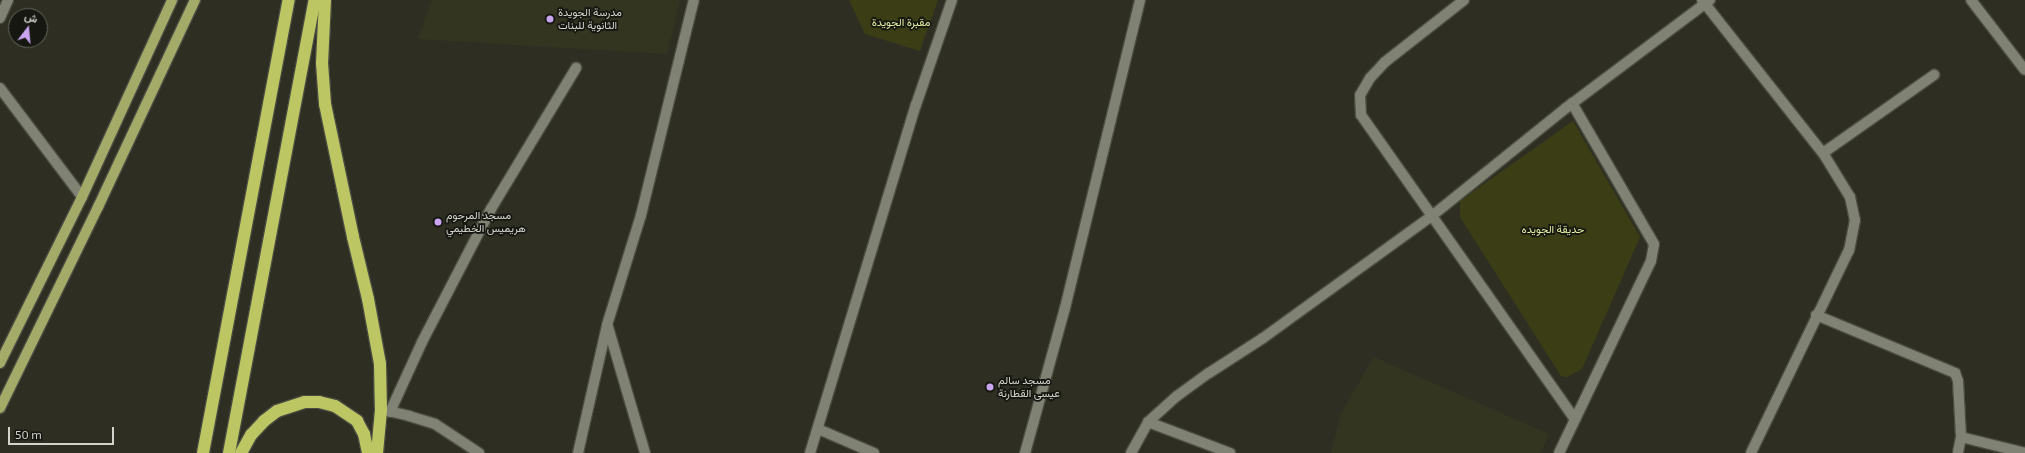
<!DOCTYPE html>
<html>
<head>
<meta charset="utf-8">
<style>
  body { margin:0 }
  #map { position:relative; width:2025px; height:453px; overflow:hidden; background:#2e2f22; font-family:"Exo 2",Vazirmatn,sans-serif }
  div>[style] { position:absolute }
  [style*='--x'] { left:calc(var(--x)*1px); top:calc(var(--y)*1px); width:calc(var(--w)*1px); rotate:calc(var(--a)*1deg) }
  .built>* { inset:0; background:#333521 }
  .green>* { inset:0; background:#3b3e15 }
  .roads { filter:drop-shadow(1px 0 #4b4c41) drop-shadow(-1px 0 #4b4c41) drop-shadow(0 1px #4b4c41) drop-shadow(0 -1px #4b4c41) }
  .minor>* { height:10px; margin:-5px; padding:0 5px; transform-origin:5px; border-radius:5px; background:#808273 }
  .major>* { height:10px; margin:-5px; padding:0 5px; transform-origin:5px; border-radius:5px; background:#a4ab69 }
  .highway>* { height:12px; margin:-6px; padding:0 6px; transform-origin:6px; border-radius:6px; background:#bcc663 }
  .dots>* { width:11px; height:11px; translate:-50% -50%; box-sizing:border-box; border:2px solid #161711; border-radius:50% }
  span { translate:-50% -50%; white-space:nowrap; text-align:center; line-height:1.15; -webkit-text-stroke:3.5px #161711; paint-order:stroke }
  .poi-label { font-size:11px; color:#d3d4cb }
  .left { translate:0 -50%; text-align:left }
  .park-label { font-size:11px; color:#e3eca2 }
  .north { position:absolute; left:8px; top:8px; width:40px; height:40px; box-sizing:border-box; background:#161711; border:1px solid #62635b; border-radius:50%; rotate:16deg; font-size:11px; font-weight:700; line-height:16px; text-align:center; color:#d3d4cb }
  .north::after { content:''; display:block; margin:auto; width:14px; height:18px; background:#c8a5ee; clip-path:polygon(50% 0,100% 100%,50% 72%,0 100%) }
  .scale { position:absolute; left:8px; top:427px; width:106px; height:18px; box-sizing:border-box; border:2px solid #d3d4cb; border-top:0; padding-left:5px; font-size:12px; line-height:14px; white-space:nowrap; color:#d3d4cb; -webkit-text-stroke:3px #161711; paint-order:stroke }
</style>
</head>
<body>
<div id="map">
  <div class="built">
    <div style="clip-path:polygon(432px 0,680px 0,667px 54px,418px 39px)"></div>
    <div style="clip-path:polygon(1374px 357px,1549px 434px,1541px 453px,1331px 453px,1341px 413px)"></div>
  </div>
  <div class="green">
    <div style="clip-path:polygon(849px 0,938px 0,920px 51px,865px 34px)"></div>
    <div style="clip-path:polygon(1573px 121px,1640px 237px,1582px 369px,1567px 377px,1561px 376px,1460px 217px,1460px 201px)"></div>
  </div>
  <div class="roads">
    <div class="minor">
      <div style="--x:1464;--y:0;--w:100;--a:141.9"></div>
      <div style="--x:1385;--y:62;--w:22;--a:133"></div>
      <div style="--x:1370;--y:78;--w:20;--a:120"></div>
      <div style="--x:1360;--y:95;--w:20;--a:87"></div>
      <div style="--x:1361;--y:115;--w:372;--a:54.9"></div>
      <div style="--x:1702;--y:0;--w:195;--a:51.7"></div>
      <div style="--x:1823;--y:153;--w:52;--a:58.5"></div>
      <div style="--x:1850;--y:197;--w:24;--a:78"></div>
      <div style="--x:1855;--y:220;--w:31;--a:101"></div>
      <div style="--x:1849;--y:250;--w:225;--a:115.8"></div>
      <div style="--x:1971;--y:0;--w:88;--a:52.4"></div>
      <div style="--x:0;--y:18;--w:20;--a:-66"></div>
      <div style="--x:0;--y:88;--w:136;--a:53"></div>
      <div style="--x:1823;--y:153;--w:136;--a:-35.1"></div>
      <div style="--x:1816;--y:315;--w:151;--a:22.6"></div>
      <div style="--x:1955;--y:373;--w:9;--a:69"></div>
      <div style="--x:1958;--y:381;--w:56;--a:86.9"></div>
      <div style="--x:1961;--y:437;--w:16;--a:101"></div>
      <div style="--x:608;--y:327;--w:131;--a:73.6"></div>
      <div style="--x:384;--y:410;--w:26;--a:13"></div>
      <div style="--x:409;--y:416;--w:27;--a:17"></div>
      <div style="--x:435;--y:424;--w:53;--a:33.4"></div>
      <div style="--x:390;--y:412;--w:77;--a:-65.4"></div>
      <div style="--x:422;--y:342;--w:150;--a:-62.6"></div>
      <div style="--x:491;--y:209;--w:165;--a:-58.9"></div>
      <div style="--x:1148;--y:422;--w:88;--a:20.7"></div>
      <div style="--x:818;--y:429;--w:61;--a:23.2"></div>
      <div style="--x:1961;--y:437;--w:66;--a:14"></div>
      <div style="--x:578;--y:453;--w:131;--a:-77.2"></div>
      <div style="--x:607;--y:325;--w:115;--a:-72.8"></div>
      <div style="--x:641;--y:215;--w:221;--a:-76.2"></div>
      <div style="--x:810;--y:453;--w:364;--a:-73.1"></div>
      <div style="--x:916;--y:105;--w:111;--a:-71.1"></div>
      <div style="--x:1025;--y:453;--w:150;--a:-74.6"></div>
      <div style="--x:1065;--y:308;--w:317;--a:-76.3"></div>
      <div style="--x:1131;--y:453;--w:35;--a:-61"></div>
      <div style="--x:1148;--y:422;--w:39;--a:-42"></div>
      <div style="--x:1177;--y:396;--w:39;--a:-36"></div>
      <div style="--x:1209;--y:373;--w:64;--a:-32.9"></div>
      <div style="--x:1263;--y:338;--w:210;--a:-35.9"></div>
      <div style="--x:1433;--y:215;--w:171;--a:-38.8"></div>
      <div style="--x:1566;--y:108;--w:180;--a:-36.9"></div>
      <div style="--x:1559;--y:453;--w:213;--a:-64.4"></div>
      <div style="--x:1651;--y:261;--w:17;--a:-80"></div>
      <div style="--x:1654;--y:244;--w:163;--a:-120.2"></div>
    </div>
    <div class="major">
      <div style="--x:0;--y:363;--w:185;--a:-63.7"></div>
      <div style="--x:82;--y:197;--w:217;--a:-65.4"></div>
      <div style="--x:0;--y:408;--w:224;--a:-64"></div>
      <div style="--x:98;--y:207;--w:229;--a:-64.9"></div>
    </div>
    <div class="highway">
      <div style="--x:325;--y:0;--w:63;--a:92.7"></div>
      <div style="--x:322;--y:63;--w:41;--a:85.8"></div>
      <div style="--x:325;--y:104;--w:136;--a:78.1"></div>
      <div style="--x:353;--y:237;--w:64;--a:76.4"></div>
      <div style="--x:368;--y:299;--w:66;--a:79.5"></div>
      <div style="--x:380;--y:364;--w:46;--a:88.8"></div>
      <div style="--x:381;--y:410;--w:43;--a:95.3"></div>
      <div style="--x:203;--y:453;--w:461;--a:-79.3"></div>
      <div style="--x:229;--y:453;--w:461;--a:-79.3"></div>
      <div style="--x:241;--y:453;--w:21;--a:-61"></div>
      <div style="--x:251;--y:435;--w:19;--a:-47"></div>
      <div style="--x:264;--y:421;--w:16;--a:-38"></div>
      <div style="--x:277;--y:411;--w:29;--a:-18"></div>
      <div style="--x:305;--y:402;--w:14;--a:0"></div>
      <div style="--x:319;--y:402;--w:16;--a:14"></div>
      <div style="--x:335;--y:406;--w:27;--a:34"></div>
      <div style="--x:357;--y:421;--w:15;--a:62"></div>
      <div style="--x:364;--y:434;--w:19;--a:78"></div>
    </div>
  </div>
  <div class="dots">
    <div style="left:550px;top:19px;background:#c8a5ee"></div>
    <div style="left:438px;top:222px;background:#c8a5ee"></div>
    <div style="left:990px;top:387px;background:#c8a5ee"></div>
  </div>
  <div class="poi-label">
    <span class="left" style="left:558px;top:19px">مدرسة الجويدة<br>الثانوية للبنات</span>
    <span class="left" style="left:446px;top:222px">مسجد المرحوم<br>هريميس الخطيمي</span>
    <span class="left" style="left:998px;top:387px">مسجد سالم<br>عيسى القطارنة</span>
  </div>
  <div class="park-label">
    <span style="left:901px;top:22px">مقبرة الجويدة</span>
    <span style="left:1553px;top:229px">حديقة الجويده</span>
  </div>
  <div class="north">ش</div>
  <div class="scale">50 m</div>
</div>
</body>
</html>
